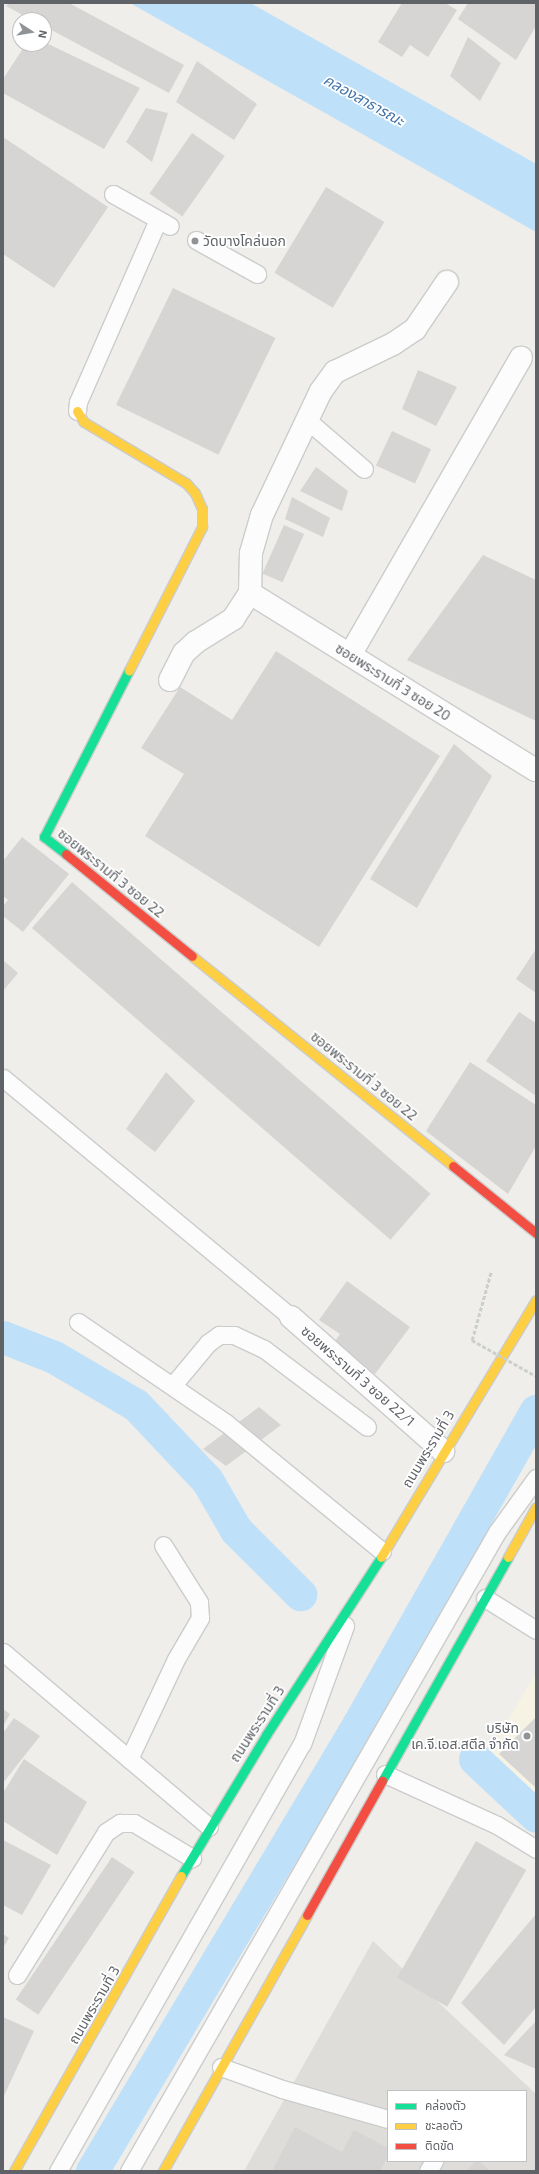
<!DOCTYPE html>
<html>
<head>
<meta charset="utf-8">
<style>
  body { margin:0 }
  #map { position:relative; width:539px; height:2174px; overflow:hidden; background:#efeeea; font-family:"Exo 2","Noto Sans Thai",sans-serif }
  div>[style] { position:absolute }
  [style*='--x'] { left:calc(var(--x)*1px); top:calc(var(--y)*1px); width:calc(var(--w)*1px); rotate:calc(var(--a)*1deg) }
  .commercial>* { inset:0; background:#f7f3e4 }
  .industrial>* { inset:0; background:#dfddda }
  .water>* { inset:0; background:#bfe0f9 }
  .canal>* { height:33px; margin:-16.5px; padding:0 16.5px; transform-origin:16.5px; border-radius:16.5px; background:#bfe0f9 }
  .river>* { height:57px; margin:-28.5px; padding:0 28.5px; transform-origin:28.5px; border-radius:28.5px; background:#bfe0f9 }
  .building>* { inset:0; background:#d6d5d3; transform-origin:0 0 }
  .path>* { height:2.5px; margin-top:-1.25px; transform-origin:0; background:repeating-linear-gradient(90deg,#cacfcc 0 4px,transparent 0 6px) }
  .roads { filter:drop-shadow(1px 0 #cbcccc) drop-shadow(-1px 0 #cbcccc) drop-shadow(0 1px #cbcccc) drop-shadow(0 -1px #cbcccc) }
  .lane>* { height:17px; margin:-8.5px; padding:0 8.5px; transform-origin:8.5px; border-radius:8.5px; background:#fdfcfc }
  .street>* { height:22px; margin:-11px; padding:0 11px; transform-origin:11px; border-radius:11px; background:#fdfcfc }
  .fast>* { height:9px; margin:-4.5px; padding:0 4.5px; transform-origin:4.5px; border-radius:4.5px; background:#16e098 }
  .slow>* { height:9px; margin:-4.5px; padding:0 4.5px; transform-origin:4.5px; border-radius:4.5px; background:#ffcf43 }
  .jam>* { height:9px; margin:-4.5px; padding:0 4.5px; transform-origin:4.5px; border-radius:4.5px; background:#f24e42 }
  .path-bridge>* { height:2.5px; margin-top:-1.25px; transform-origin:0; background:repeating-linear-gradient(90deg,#cacfcc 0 4px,transparent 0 6px) }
  .dots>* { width:11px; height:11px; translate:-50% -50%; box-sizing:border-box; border:2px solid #fff; border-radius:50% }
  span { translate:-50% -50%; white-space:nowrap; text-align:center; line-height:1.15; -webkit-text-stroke:3.5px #fff; paint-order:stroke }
  .poi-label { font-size:14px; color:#5f6368 }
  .left { translate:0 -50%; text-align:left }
  .right { translate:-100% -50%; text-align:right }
  .street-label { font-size:14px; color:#5f6368 }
  .water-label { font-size:15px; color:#4174aa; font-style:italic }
  .frame { position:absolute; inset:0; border:4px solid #5f6368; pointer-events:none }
  .legend { position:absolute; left:387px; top:2090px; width:140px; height:72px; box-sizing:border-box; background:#fff; border:1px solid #bfc1c3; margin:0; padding:5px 7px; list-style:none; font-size:12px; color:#5f6368 }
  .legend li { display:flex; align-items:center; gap:8px; height:20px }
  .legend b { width:20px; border:1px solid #bfc1c3 }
  .north { position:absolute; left:12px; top:12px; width:40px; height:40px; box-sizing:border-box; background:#fff; border:1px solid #bfc1c3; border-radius:50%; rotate:102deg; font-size:11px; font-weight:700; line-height:16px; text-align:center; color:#5f6368 }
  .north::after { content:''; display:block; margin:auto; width:14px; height:18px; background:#919496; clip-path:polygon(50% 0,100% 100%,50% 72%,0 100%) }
</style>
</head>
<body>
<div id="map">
  <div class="commercial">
    <div style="clip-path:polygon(536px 1673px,536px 1804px,487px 1756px)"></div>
  </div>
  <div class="industrial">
    <div style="clip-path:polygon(evenodd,373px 1941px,536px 2094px,536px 2171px,244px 2171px,373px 1941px,388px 2091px,526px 2091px,526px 2161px,388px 2161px,388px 2091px)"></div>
  </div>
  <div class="water">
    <div style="clip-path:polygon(130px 3px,213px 3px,536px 215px,536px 232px)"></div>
  </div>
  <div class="canal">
    <div style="--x:3;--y:1337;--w:55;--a:21.4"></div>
    <div style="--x:54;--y:1357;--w:95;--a:30.3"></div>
    <div style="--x:136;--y:1405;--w:103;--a:46.6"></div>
    <div style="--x:207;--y:1480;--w:58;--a:59.9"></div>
    <div style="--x:236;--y:1530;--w:91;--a:45"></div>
    <div style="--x:475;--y:1759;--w:83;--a:43.1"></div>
    <div style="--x:92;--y:2171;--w:519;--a:-59.19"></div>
    <div style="--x:358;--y:1725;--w:361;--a:-60.5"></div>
  </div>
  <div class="river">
    <div style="--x:193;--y:3;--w:394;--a:29.4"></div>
  </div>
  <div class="building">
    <div style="clip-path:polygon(9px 3px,69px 3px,184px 65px,169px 93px,44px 26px,44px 20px,32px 20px,6px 6px)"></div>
    <div style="clip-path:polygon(402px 3px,445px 3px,457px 10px,428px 57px,410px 45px,402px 57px,378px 42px)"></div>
    <div style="clip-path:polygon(468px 3px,536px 3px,536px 26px,516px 60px,458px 19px)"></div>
    <div style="clip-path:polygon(468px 37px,501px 63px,480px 101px,450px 76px)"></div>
    <div style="clip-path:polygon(44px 42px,140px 88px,104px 149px,3px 93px,3px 79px,26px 44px)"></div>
    <div style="clip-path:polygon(197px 61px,257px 104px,234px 140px,176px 102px)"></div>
    <div style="clip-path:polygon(146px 108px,168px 113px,152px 162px,126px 142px)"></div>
    <div style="left:192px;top:133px;width:40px;height:74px;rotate:35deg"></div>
    <div style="clip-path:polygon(3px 137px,108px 207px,54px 288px,3px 254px)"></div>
    <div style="left:326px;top:187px;width:68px;height:100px;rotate:31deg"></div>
    <div style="left:173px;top:288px;width:114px;height:130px;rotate:26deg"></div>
    <div style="clip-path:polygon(418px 370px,457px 387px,436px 426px,402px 409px)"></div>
    <div style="left:392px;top:431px;width:43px;height:38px;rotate:25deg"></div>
    <div style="clip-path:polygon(316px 467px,348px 491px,342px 511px,300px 491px)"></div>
    <div style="clip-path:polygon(292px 497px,330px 518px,323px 537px,285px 519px)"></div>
    <div style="left:284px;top:525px;width:22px;height:53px;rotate:24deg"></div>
    <div style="clip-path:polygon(483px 555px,536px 580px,536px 721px,407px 660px)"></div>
    <div style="clip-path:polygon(276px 651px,440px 756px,319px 947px,145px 836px,184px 774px,141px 748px,180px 687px,232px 720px)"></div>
    <div style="clip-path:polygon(454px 744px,492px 776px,417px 908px,370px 879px)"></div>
    <div style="clip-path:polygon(22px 837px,69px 874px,23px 932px,3px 916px,3px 906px,8px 900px,3px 896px,3px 861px)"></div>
    <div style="left:72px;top:882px;width:475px;height:61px;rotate:41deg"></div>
    <div style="clip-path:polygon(536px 949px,536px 993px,516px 979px)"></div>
    <div style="clip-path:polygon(3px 960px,18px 973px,3px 991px)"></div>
    <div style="clip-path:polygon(519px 1012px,536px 1023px,536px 1096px,486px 1061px)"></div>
    <div style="clip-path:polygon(470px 1062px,536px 1105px,536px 1146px,508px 1194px,426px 1131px)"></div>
    <div style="clip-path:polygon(166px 1072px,195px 1101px,155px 1152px,126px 1129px)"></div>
    <div style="clip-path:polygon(347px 1281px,410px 1327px,375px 1374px,333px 1344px,340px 1334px,319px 1320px)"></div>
    <div style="clip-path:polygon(259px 1407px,281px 1425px,226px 1466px,203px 1449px)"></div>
    <div style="clip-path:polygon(3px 1709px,10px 1714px,3px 1726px)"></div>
    <div style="clip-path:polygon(536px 1717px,536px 1788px,499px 1754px)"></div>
    <div style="clip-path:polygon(14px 1718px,40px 1736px,3px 1783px,3px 1733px)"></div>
    <div style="clip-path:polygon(24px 1759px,87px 1802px,57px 1855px,3px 1821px,3px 1793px)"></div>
    <div style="clip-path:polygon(3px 1840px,51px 1865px,22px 1915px,3px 1905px)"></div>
    <div style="left:476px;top:1841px;width:58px;height:158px;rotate:30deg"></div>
    <div style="left:112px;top:1857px;width:27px;height:172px;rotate:34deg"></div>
    <div style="clip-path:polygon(536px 1914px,536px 2007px,504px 2045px,461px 2003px)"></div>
    <div style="clip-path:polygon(3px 1934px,9px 1938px,3px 1948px)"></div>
    <div style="clip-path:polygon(3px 2017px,34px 2031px,3px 2098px)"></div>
    <div style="clip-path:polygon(536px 2021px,536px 2069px,504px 2055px)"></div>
    <div style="clip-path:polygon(295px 2127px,342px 2152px,354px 2130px,388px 2148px,388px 2156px,380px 2171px,272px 2171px)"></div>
    <div style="clip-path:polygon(475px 2161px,479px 2161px,490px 2171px,467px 2171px)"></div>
  </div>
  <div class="path">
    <div style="--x:472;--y:1340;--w:71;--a:-74.4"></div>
  </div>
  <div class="roads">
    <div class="lane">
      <div style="--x:113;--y:194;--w:65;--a:29.3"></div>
      <div style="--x:196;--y:240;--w:70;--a:29.1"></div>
      <div style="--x:77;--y:411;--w:9;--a:-84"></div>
      <div style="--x:78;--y:402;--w:199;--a:-66.3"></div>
      <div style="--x:307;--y:420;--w:75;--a:40.7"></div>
      <div style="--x:3;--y:1078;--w:374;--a:39.7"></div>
      <div style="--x:78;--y:1322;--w:179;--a:34.3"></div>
      <div style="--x:226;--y:1423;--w:202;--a:39.4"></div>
      <div style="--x:173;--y:1385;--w:55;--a:-50.2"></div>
      <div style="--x:208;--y:1343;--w:14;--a:-36"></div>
      <div style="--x:219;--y:1335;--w:15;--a:0"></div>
      <div style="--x:234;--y:1335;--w:33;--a:25"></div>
      <div style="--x:264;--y:1349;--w:129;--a:37.1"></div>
      <div style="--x:485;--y:1598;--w:60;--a:32.1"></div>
      <div style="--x:3;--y:1652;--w:270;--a:40.3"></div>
      <div style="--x:129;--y:1759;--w:110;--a:-64.8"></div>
      <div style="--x:176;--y:1659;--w:48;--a:-59.7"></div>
      <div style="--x:200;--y:1618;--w:16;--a:-94"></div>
      <div style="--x:199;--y:1602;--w:67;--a:-122.3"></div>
      <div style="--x:385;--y:1774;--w:123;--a:24.5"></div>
      <div style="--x:497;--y:1825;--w:46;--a:31.6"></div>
      <div style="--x:17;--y:1975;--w:168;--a:-58.1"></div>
      <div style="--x:106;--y:1832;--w:17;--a:-33"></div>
      <div style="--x:120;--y:1823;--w:14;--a:0"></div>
      <div style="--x:134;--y:1823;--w:68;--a:31.1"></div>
      <div style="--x:221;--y:2067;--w:65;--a:19.8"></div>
      <div style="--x:282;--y:2089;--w:110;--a:15.8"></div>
      <div style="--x:58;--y:2171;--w:492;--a:-60.3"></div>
      <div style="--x:302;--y:1744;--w:126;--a:-70"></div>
      <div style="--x:129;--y:2171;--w:737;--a:-60.06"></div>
      <div style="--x:497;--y:1532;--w:67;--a:-54.2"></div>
      <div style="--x:428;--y:2171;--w:12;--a:-59"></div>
    </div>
    <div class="street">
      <div style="--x:250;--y:593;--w:336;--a:31.8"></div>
      <div style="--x:350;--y:655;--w:343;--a:-60.1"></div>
      <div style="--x:170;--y:680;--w:30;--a:-63"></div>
      <div style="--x:184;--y:653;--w:16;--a:-43"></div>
      <div style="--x:196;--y:642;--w:44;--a:-31.9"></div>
      <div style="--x:233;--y:619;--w:31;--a:-57"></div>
      <div style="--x:250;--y:593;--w:40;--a:-88.6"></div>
      <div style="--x:251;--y:553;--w:40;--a:-74"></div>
      <div style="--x:262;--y:515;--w:137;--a:-64.6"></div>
      <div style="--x:321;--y:391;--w:24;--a:-54"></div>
      <div style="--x:335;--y:372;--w:64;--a:-25.8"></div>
      <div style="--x:393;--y:344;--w:27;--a:-34"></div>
      <div style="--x:415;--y:329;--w:57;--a:-55.8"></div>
      <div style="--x:291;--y:1317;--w:203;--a:41.4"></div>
    </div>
    <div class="fast">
      <div style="--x:66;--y:854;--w:28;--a:-142"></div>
      <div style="--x:44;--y:837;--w:187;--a:-63"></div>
      <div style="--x:382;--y:1781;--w:257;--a:-60.6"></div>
      <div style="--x:181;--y:1876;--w:165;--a:-58.9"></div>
      <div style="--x:266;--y:1735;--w:212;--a:-57.1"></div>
    </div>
    <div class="slow">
      <div style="--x:77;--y:411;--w:13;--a:58"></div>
      <div style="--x:84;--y:422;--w:119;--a:30.9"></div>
      <div style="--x:186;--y:483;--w:13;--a:48"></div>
      <div style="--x:195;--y:493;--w:17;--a:66"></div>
      <div style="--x:202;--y:509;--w:18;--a:90"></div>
      <div style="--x:202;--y:527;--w:161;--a:117"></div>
      <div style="--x:192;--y:956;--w:335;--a:38.8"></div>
      <div style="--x:381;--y:1557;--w:300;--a:-58.9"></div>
      <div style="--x:508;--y:1557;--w:57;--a:-60.8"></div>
      <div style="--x:14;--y:2171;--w:339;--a:-60.5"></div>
      <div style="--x:163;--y:2171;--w:294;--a:-60.6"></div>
    </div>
    <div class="jam">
      <div style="--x:66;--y:854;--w:162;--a:39"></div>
      <div style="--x:453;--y:1166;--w:107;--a:38.9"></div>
      <div style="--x:307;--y:1915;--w:154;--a:-60.8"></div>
    </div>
  </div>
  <div class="path-bridge">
    <div style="--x:472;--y:1340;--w:73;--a:29.4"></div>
  </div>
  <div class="dots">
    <div style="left:195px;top:241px;background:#919496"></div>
    <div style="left:527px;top:1736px;background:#919496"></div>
  </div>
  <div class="poi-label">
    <span class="left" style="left:203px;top:241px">วัดบางโคล่นอก</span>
    <span class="right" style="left:519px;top:1736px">บริษัท<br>เค.จี.เอส.สตีล จำกัด</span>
  </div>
  <div class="street-label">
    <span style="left:393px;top:682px;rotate:32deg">ซอยพระรามที่ 3 ซอย 20</span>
    <span style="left:111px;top:873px;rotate:39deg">ซอยพระรามที่ 3 ซอย 22</span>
    <span style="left:364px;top:1076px;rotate:39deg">ซอยพระรามที่ 3 ซอย 22</span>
    <span style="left:358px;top:1376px;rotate:41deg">ซอยพระรามที่ 3 ซอย 22/1</span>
    <span style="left:428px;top:1449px;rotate:-59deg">ถนนพระรามที่ 3</span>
    <span style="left:257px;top:1724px;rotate:-57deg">ถนนพระรามที่ 3</span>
    <span style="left:94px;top:2005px;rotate:-60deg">ถนนพระรามที่ 3</span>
  </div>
  <div class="water-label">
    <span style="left:364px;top:100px;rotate:29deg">คลองสาธารณะ</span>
  </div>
  <div class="frame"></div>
  <ul class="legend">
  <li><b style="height:5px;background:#16e098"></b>คล่องตัว</li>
  <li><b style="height:5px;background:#ffcf43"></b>ชะลอตัว</li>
  <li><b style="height:5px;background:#f24e42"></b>ติดขัด</li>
  </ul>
  <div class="north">N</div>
</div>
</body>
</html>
